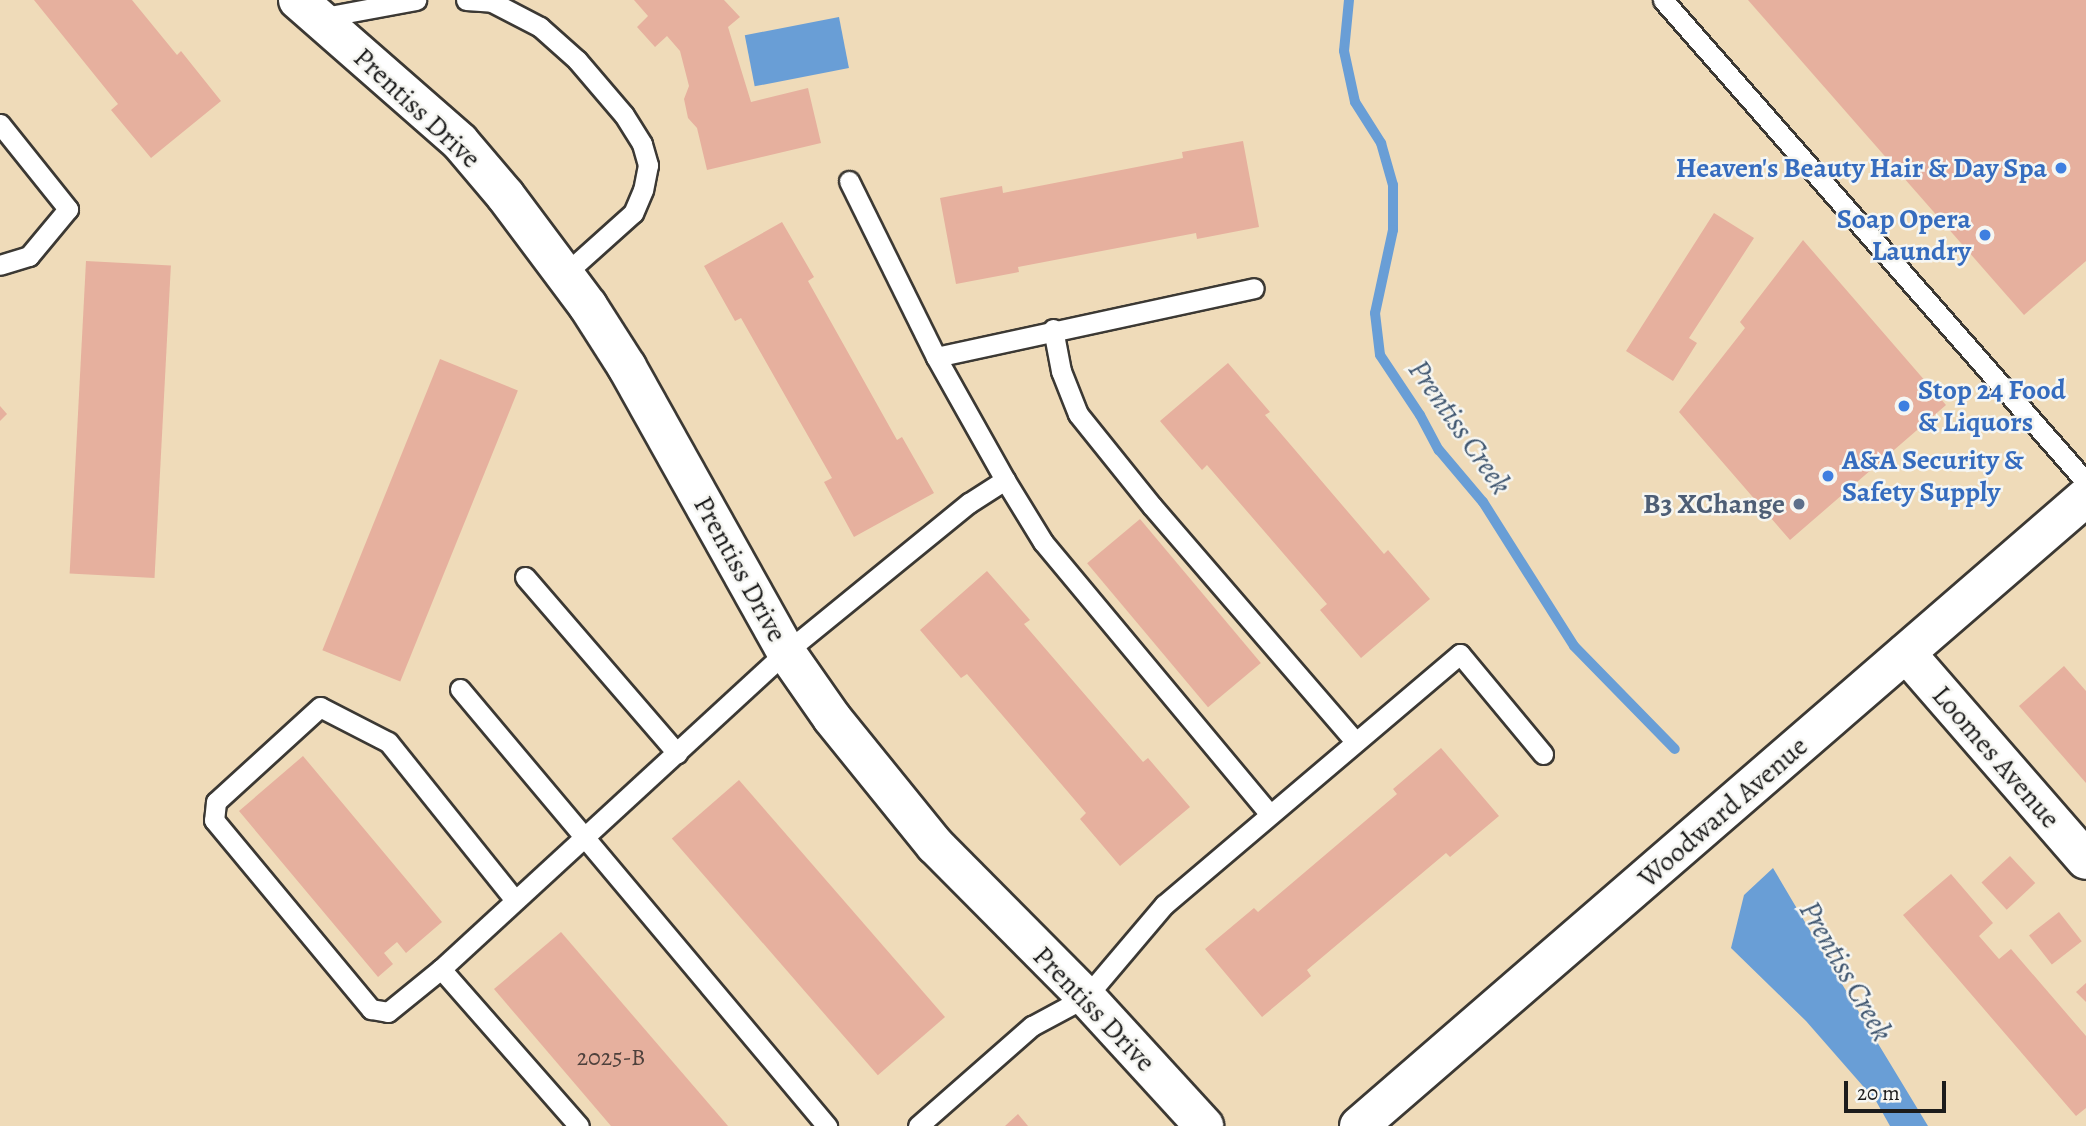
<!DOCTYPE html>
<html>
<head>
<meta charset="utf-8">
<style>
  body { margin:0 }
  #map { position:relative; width:2086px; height:1126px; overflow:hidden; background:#efdbb9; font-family:Alegreya,serif }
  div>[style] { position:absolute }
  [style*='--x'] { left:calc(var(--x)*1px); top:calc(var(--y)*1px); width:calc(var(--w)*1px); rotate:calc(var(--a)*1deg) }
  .water>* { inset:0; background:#699ed6; transform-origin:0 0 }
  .stream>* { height:10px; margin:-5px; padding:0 5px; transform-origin:5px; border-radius:5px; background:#699ed6 }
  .building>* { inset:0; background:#e6b09e; transform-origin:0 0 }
  .roads { filter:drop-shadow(2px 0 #3c3934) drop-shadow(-2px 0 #3c3934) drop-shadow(0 2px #3c3934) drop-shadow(0 -2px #3c3934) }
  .service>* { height:19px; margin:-9.5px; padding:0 9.5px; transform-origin:9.5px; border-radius:9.5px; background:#fff }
  .minor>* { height:38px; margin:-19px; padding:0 19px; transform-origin:19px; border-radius:19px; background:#fff }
  .secondary>* { height:38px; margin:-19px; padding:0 19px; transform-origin:19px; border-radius:19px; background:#fff }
  .dots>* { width:19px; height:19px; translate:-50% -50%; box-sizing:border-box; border:4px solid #f6f6f2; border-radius:50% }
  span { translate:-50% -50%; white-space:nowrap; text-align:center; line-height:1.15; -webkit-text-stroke:5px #f6f6f2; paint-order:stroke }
  .number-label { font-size:24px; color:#4e413c }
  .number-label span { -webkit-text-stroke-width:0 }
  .street-label { font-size:28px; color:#1c1c1c }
  .shop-label { font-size:28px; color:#366cbe; font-weight:700 }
  .right { translate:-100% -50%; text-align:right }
  .left { translate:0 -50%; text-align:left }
  .service-label { font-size:28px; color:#4e5e75; font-weight:700 }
  .water-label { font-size:30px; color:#3f5670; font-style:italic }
  .scale { position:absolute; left:1844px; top:1081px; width:102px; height:32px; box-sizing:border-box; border:4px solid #1c1c1c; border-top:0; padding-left:9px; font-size:21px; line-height:24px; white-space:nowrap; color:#1c1c1c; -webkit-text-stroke:5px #f6f6f2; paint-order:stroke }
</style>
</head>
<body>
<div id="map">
  <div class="water">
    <div style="left:839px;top:17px;width:52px;height:96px;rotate:79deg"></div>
    <div style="clip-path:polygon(1773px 868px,1825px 956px,1928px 1126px,1890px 1126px,1876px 1101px,1806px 1021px,1731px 948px,1744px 895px)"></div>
  </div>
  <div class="stream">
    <div style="--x:1349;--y:0;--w:51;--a:95.6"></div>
    <div style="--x:1344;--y:51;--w:52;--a:77.8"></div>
    <div style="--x:1355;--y:102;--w:49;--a:57.6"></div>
    <div style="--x:1381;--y:143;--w:44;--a:74.1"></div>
    <div style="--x:1393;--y:185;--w:45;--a:90"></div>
    <div style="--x:1393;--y:230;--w:85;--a:102.2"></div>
    <div style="--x:1375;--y:313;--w:42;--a:83.2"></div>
    <div style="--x:1380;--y:355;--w:72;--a:56.3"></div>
    <div style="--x:1420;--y:415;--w:40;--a:62"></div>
    <div style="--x:1439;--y:450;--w:68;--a:49.8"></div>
    <div style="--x:1483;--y:502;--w:170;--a:57.7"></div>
    <div style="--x:1574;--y:646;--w:144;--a:45.6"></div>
  </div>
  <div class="building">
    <div style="clip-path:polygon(34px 0,132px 0,177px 55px,181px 51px,221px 101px,151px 158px,111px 110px,118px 104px)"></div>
    <div style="clip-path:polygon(634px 0,724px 0,740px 17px,728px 27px,751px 102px,808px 88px,821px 143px,707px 170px,697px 128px,688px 118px,684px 99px,689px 86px,680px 51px,667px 36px,655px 47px,637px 27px,648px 16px)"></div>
    <div style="clip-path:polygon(1748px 0,2086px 0,2086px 261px,2024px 315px)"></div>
    <div style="clip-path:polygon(1243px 141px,1259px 227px,1197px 239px,1196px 233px,1018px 267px,1019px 272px,956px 284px,940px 198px,1002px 186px,1003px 193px,1183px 158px,1182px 152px)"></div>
    <div style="clip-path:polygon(1714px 213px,1754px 238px,1689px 338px,1697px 343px,1673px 381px,1626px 351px)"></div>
    <div style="clip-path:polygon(782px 222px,814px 277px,808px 281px,897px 440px,902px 437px,934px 493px,854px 537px,824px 482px,832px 478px,741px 318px,735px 321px,704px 266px)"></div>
    <div style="clip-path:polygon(1803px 240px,1946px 405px,1790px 540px,1679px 412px,1745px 328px,1740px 322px)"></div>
    <div style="left:86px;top:261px;width:85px;height:313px;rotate:3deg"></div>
    <div style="left:440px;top:359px;width:84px;height:314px;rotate:22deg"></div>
    <div style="clip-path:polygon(1228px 363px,1270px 412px,1265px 415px,1384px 554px,1388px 550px,1430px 599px,1361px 658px,1320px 610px,1327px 604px,1207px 465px,1202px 470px,1160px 421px)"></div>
    <div style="clip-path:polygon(0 406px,7px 414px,0 421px)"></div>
    <div style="left:1140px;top:519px;width:188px;height:69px;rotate:50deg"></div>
    <div style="clip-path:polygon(987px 571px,1030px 620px,1024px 624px,1143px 762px,1148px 758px,1190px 807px,1120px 866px,1080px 819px,1086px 813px,967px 674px,961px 678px,920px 630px)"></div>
    <div style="clip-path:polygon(2064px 666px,2086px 691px,2086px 783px,2019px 706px)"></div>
    <div style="clip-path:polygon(1441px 748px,1499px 816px,1450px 857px,1446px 853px,1307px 970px,1311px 976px,1262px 1017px,1205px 949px,1254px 908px,1258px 912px,1397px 794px,1393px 789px)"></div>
    <div style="clip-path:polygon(303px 756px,442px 922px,406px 953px,397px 942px,384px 953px,393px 964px,378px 977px,239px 811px)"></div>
    <div style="left:739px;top:780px;width:314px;height:89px;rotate:49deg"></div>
    <div style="left:2010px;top:856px;width:37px;height:39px;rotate:47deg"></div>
    <div style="clip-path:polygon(1951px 874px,1993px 923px,1979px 936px,1999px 959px,2011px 949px,2086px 1036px,2086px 1108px,2076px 1116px,1903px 915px)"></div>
    <div style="left:2059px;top:912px;width:37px;height:38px;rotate:52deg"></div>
    <div style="clip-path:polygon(561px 932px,728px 1126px,611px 1126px,494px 989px)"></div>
    <div style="clip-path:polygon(2086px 983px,2086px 1002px,2076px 992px)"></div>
    <div style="clip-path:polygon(1018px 1114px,1028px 1126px,1005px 1126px)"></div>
  </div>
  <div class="roads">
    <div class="service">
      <div style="--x:466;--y:0;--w:26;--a:4"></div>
      <div style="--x:492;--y:2;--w:54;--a:27.5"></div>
      <div style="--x:540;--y:27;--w:50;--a:41.7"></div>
      <div style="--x:577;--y:60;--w:72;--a:49.5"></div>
      <div style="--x:624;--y:115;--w:34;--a:58"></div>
      <div style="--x:642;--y:144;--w:22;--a:74"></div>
      <div style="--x:648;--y:165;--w:25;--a:101"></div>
      <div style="--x:643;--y:190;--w:25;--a:113"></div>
      <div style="--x:633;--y:213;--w:91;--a:138.1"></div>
      <div style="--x:1663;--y:0;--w:641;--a:48.73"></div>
      <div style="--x:319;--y:18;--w:99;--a:-10.5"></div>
      <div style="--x:0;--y:124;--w:109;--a:51.3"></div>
      <div style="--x:68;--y:209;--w:61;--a:129.7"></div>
      <div style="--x:29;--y:256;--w:30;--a:163"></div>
      <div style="--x:849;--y:181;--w:196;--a:63.7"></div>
      <div style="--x:936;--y:357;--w:141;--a:60.7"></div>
      <div style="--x:1005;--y:480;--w:73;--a:58.5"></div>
      <div style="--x:1043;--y:542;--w:354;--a:50.2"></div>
      <div style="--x:1053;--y:329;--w:43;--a:79.2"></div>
      <div style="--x:1061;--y:371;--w:46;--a:68.4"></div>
      <div style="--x:1078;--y:414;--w:118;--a:51.2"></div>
      <div style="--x:1152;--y:506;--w:311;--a:49.2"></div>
      <div style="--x:936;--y:357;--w:325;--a:-12.2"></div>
      <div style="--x:525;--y:577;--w:233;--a:49.2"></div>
      <div style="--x:460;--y:689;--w:571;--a:49.98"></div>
      <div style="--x:514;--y:899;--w:201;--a:-128.7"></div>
      <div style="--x:388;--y:742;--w:76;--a:-152.8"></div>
      <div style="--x:320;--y:707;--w:141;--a:137.6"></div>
      <div style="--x:216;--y:802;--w:18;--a:96"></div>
      <div style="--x:214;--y:820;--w:246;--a:50.3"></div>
      <div style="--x:371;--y:1009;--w:17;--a:10"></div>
      <div style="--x:388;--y:1012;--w:68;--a:-39.1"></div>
      <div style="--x:441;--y:969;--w:209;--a:48.7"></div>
      <div style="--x:441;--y:969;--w:469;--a:-42.6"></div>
      <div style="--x:786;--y:652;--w:236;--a:-39.2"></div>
      <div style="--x:969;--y:503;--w:43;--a:-32.6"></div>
      <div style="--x:918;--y:1126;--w:152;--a:-41.3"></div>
      <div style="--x:1032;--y:1026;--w:61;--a:-28.2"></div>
      <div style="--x:1086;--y:997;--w:121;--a:-49.7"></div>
      <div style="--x:1164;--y:905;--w:388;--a:-40.3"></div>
      <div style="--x:1460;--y:654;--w:130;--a:50.3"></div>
    </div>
    <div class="minor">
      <div style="--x:298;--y:0;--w:215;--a:41.2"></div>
      <div style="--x:460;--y:142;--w:70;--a:49.7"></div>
      <div style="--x:505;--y:195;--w:139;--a:53.2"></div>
      <div style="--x:588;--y:306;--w:72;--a:57.4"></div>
      <div style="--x:627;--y:367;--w:326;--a:60.8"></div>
      <div style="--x:786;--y:652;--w:80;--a:55.1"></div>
      <div style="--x:832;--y:718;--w:164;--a:51"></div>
      <div style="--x:935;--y:845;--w:214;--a:45.2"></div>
      <div style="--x:1086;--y:997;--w:175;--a:47.5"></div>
      <div style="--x:1906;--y:653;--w:274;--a:49"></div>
    </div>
    <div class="secondary">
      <div style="--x:1359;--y:1126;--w:961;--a:-40.87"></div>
    </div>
  </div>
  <div class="dots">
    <div style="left:2061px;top:168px;background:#3f7fe0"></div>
    <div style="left:1985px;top:235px;background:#3f7fe0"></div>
    <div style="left:1904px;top:406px;background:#3f7fe0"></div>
    <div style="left:1828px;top:476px;background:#3f7fe0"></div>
    <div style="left:1799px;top:504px;background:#5c6f8a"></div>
  </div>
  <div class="number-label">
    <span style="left:611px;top:1058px">2025-B</span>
  </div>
  <div class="street-label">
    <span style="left:417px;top:108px;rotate:43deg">Prentiss Drive</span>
    <span style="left:740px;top:569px;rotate:61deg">Prentiss Drive</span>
    <span style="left:1996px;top:757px;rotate:49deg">Loomes Avenue</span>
    <span style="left:1723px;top:812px;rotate:-41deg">Woodward Avenue</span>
    <span style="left:1094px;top:1009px;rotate:46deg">Prentiss Drive</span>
  </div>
  <div class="shop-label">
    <span class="right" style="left:2047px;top:168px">Heaven's Beauty Hair &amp; Day Spa</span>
    <span class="right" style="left:1971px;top:235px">Soap Opera<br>Laundry</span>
    <span class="left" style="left:1918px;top:406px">Stop 24 Food<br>&amp; Liquors</span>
    <span class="left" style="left:1842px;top:476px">A&amp;A Security &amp;<br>Safety Supply</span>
  </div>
  <div class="service-label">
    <span class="right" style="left:1785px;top:504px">B3 XChange</span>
  </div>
  <div class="water-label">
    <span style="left:1460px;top:427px;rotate:55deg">Prentiss Creek</span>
    <span style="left:1846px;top:971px;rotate:60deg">Prentiss Creek</span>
  </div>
  <div class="scale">20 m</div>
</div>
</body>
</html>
